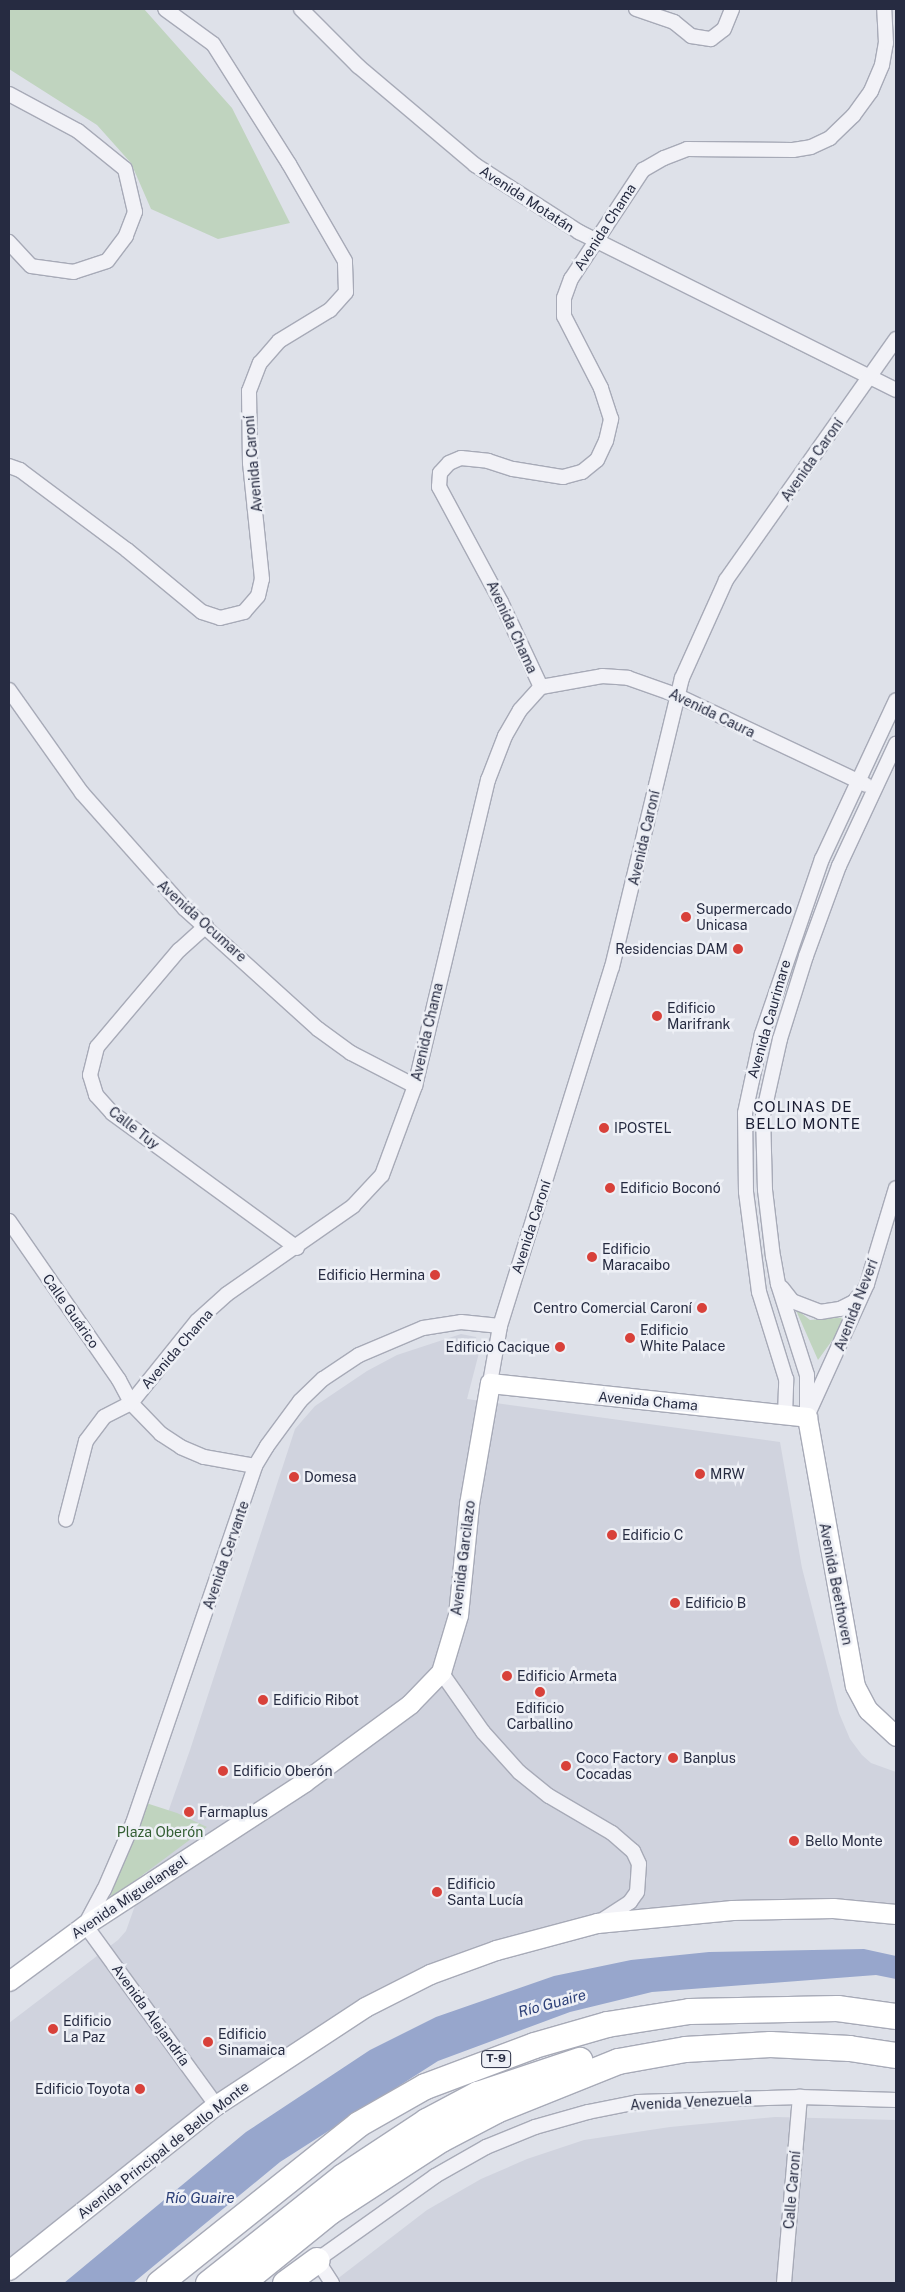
<!DOCTYPE html>
<html>
<head>
<meta charset="utf-8">
<style>
  body { margin:0 }
  #map { position:relative; width:905px; height:2292px; overflow:hidden; background:#dee1e9; font-family:"Public Sans",sans-serif }
  div>[style] { position:absolute }
  [style*='--x'] { left:calc(var(--x)*1px); top:calc(var(--y)*1px); width:calc(var(--w)*1px); rotate:calc(var(--a)*1deg) }
  .built>* { inset:0; background:#d0d3de }
  .green>* { inset:0; background:#c0d4bf }
  .water>* { inset:0; background:#97a6cc }
  .roads { filter:drop-shadow(1px 0 #a7aab7) drop-shadow(-1px 0 #a7aab7) drop-shadow(0 1px #a7aab7) drop-shadow(0 -1px #a7aab7) }
  .street>* { height:14px; margin:-7px; padding:0 7px; transform-origin:7px; border-radius:7px; background:#f2f2f7 }
  .secondary>* { height:19px; margin:-9.5px; padding:0 9.5px; transform-origin:9.5px; border-radius:9.5px; background:#fff }
  .highway>* { height:25px; margin:-12.5px; padding:0 12.5px; transform-origin:12.5px; border-radius:12.5px; background:#fff }
  .dots>* { width:14px; height:14px; translate:-50% -50%; box-sizing:border-box; border:2px solid #eef0f6; border-radius:50% }
  span { translate:-50% -50%; white-space:nowrap; text-align:center; line-height:1.15; -webkit-text-stroke:5px #eef0f6; paint-order:stroke }
  .shield-label span { padding:1px 4px; background:#eef0f6; border:1px solid; border-radius:4px; -webkit-text-stroke-width:0 }
  .shield-label { font-size:12px; color:#262b41; font-weight:700 }
  .street-label { font-size:14px; color:#262b41 }
  .poi-label { font-size:14px; color:#262b41 }
  .left { translate:0 -50%; text-align:left }
  .right { translate:-100% -50%; text-align:right }
  .park-label { font-size:14px; color:#335e33 }
  .neighbourhood-label { font-size:15px; color:#191c32; letter-spacing:1px }
  .water-label { font-size:15px; color:#2d4078; font-style:italic }
  .frame { position:absolute; inset:0; border:10px solid #262b41; pointer-events:none }
</style>
</head>
<body>
<div id="map">
  <div class="built">
    <div style="clip-path:polygon(461px 1334px,476px 1337px,480px 1349px,467px 1399px,780px 1442px,802px 1568px,839px 1713px,850px 1739px,862px 1755px,871px 1763px,896px 1772px,896px 1910px,864px 1905px,545px 1931px,343px 2020px,9px 2272px,9px 2023px,118px 1940px,126px 1931px,190px 1750px,295px 1429px,315px 1406px,367px 1371px,397px 1355px)"></div>
    <div style="clip-path:polygon(775px 2117px,896px 2120px,896px 2283px,332px 2283px,427px 2210px,481px 2179px,527px 2159px,584px 2140px,670px 2127px)"></div>
  </div>
  <div class="green">
    <div style="clip-path:polygon(9px 9px,144px 9px,232px 108px,290px 223px,218px 239px,151px 209px,131px 163px,97px 125px,9px 69px)"></div>
    <div style="clip-path:polygon(795px 1308px,810px 1320px,849px 1317px,818px 1360px)"></div>
    <div style="clip-path:polygon(146px 1803px,177px 1813px,207px 1827px,109px 1900px)"></div>
  </div>
  <div class="water">
    <div style="clip-path:polygon(864px 1949px,896px 1956px,896px 1979px,876px 1975px,652px 1992px,570px 2012px,438px 2061px,280px 2162px,133px 2283px,64px 2283px,246px 2132px,370px 2050px,436px 2017px,554px 1976px,631px 1960px,709px 1952px)"></div>
  </div>
  <div class="roads">
    <div class="street">
      <div style="--x:301;--y:9;--w:81;--a:45"></div>
      <div style="--x:358;--y:66;--w:153;--a:40.2"></div>
      <div style="--x:475;--y:165;--w:124;--a:32.8"></div>
      <div style="--x:579;--y:232;--w:354;--a:26.5"></div>
      <div style="--x:636;--y:9;--w:40;--a:18.9"></div>
      <div style="--x:674;--y:22;--w:22;--a:39"></div>
      <div style="--x:691;--y:36;--w:20;--a:9"></div>
      <div style="--x:711;--y:39;--w:16;--a:-38"></div>
      <div style="--x:724;--y:29;--w:22;--a:-68"></div>
      <div style="--x:9;--y:94;--w:78;--a:28.2"></div>
      <div style="--x:78;--y:131;--w:60;--a:39"></div>
      <div style="--x:125;--y:169;--w:44;--a:76.9"></div>
      <div style="--x:135;--y:212;--w:26;--a:111"></div>
      <div style="--x:126;--y:236;--w:31;--a:127"></div>
      <div style="--x:107;--y:261;--w:35;--a:162"></div>
      <div style="--x:74;--y:272;--w:43;--a:-172.1"></div>
      <div style="--x:31;--y:266;--w:33;--a:-133"></div>
      <div style="--x:9;--y:466;--w:12;--a:20"></div>
      <div style="--x:20;--y:470;--w:134;--a:36.8"></div>
      <div style="--x:127;--y:550;--w:97;--a:39.6"></div>
      <div style="--x:202;--y:612;--w:19;--a:18"></div>
      <div style="--x:220;--y:618;--w:25;--a:-14"></div>
      <div style="--x:244;--y:612;--w:21;--a:-49"></div>
      <div style="--x:258;--y:596;--w:17;--a:-77"></div>
      <div style="--x:262;--y:579;--w:117;--a:-95.9"></div>
      <div style="--x:250;--y:463;--w:72;--a:-90.8"></div>
      <div style="--x:249;--y:391;--w:30;--a:-69"></div>
      <div style="--x:260;--y:363;--w:29;--a:-49"></div>
      <div style="--x:279;--y:341;--w:60;--a:-31.3"></div>
      <div style="--x:330;--y:310;--w:24;--a:-48"></div>
      <div style="--x:346;--y:292;--w:31;--a:-92"></div>
      <div style="--x:345;--y:261;--w:112;--a:-120"></div>
      <div style="--x:289;--y:164;--w:142;--a:-122.3"></div>
      <div style="--x:213;--y:44;--w:59;--a:-143.9"></div>
      <div style="--x:541;--y:687;--w:62;--a:-10.2"></div>
      <div style="--x:602;--y:676;--w:26;--a:4"></div>
      <div style="--x:628;--y:678;--w:51;--a:19.5"></div>
      <div style="--x:676;--y:695;--w:210;--a:25.3"></div>
      <div style="--x:9;--y:690;--w:126;--a:54.7"></div>
      <div style="--x:82;--y:793;--w:154;--a:48.4"></div>
      <div style="--x:184;--y:908;--w:181;--a:42.1"></div>
      <div style="--x:318;--y:1029;--w:41;--a:36"></div>
      <div style="--x:351;--y:1053;--w:72;--a:27.3"></div>
      <div style="--x:206;--y:926;--w:36;--a:138"></div>
      <div style="--x:179;--y:950;--w:127;--a:130.2"></div>
      <div style="--x:97;--y:1047;--w:29;--a:104"></div>
      <div style="--x:90;--y:1075;--w:21;--a:73"></div>
      <div style="--x:96;--y:1095;--w:24;--a:48"></div>
      <div style="--x:112;--y:1113;--w:229;--a:36.1"></div>
      <div style="--x:9;--y:1221;--w:193;--a:55.3"></div>
      <div style="--x:119;--y:1380;--w:26;--a:62"></div>
      <div style="--x:131;--y:1403;--w:30;--a:153"></div>
      <div style="--x:104;--y:1417;--w:30;--a:127"></div>
      <div style="--x:86;--y:1441;--w:81;--a:104.4"></div>
      <div style="--x:782;--y:1288;--w:16;--a:52"></div>
      <div style="--x:792;--y:1301;--w:30;--a:21"></div>
      <div style="--x:820;--y:1312;--w:20;--a:-9"></div>
      <div style="--x:840;--y:1309;--w:16;--a:-27"></div>
      <div style="--x:854;--y:1302;--w:11;--a:-52"></div>
      <div style="--x:490;--y:1383;--w:58;--a:-80"></div>
      <div style="--x:500;--y:1326;--w:376;--a:-72.7"></div>
      <div style="--x:612;--y:967;--w:297;--a:-76.4"></div>
      <div style="--x:682;--y:678;--w:107;--a:-65.8"></div>
      <div style="--x:726;--y:580;--w:295;--a:-54.8"></div>
      <div style="--x:808;--y:1414;--w:143;--a:-65.6"></div>
      <div style="--x:867;--y:1284;--w:100;--a:-73.2"></div>
      <div style="--x:785;--y:1416;--w:37;--a:-88"></div>
      <div style="--x:786;--y:1379;--w:91;--a:-107.2"></div>
      <div style="--x:759;--y:1292;--w:101;--a:-97.4"></div>
      <div style="--x:746;--y:1192;--w:79;--a:-90.7"></div>
      <div style="--x:745;--y:1113;--w:81;--a:-77.9"></div>
      <div style="--x:762;--y:1034;--w:185;--a:-71.1"></div>
      <div style="--x:822;--y:859;--w:175;--a:-65"></div>
      <div style="--x:807;--y:1417;--w:42;--a:-90"></div>
      <div style="--x:807;--y:1375;--w:96;--a:-107.7"></div>
      <div style="--x:778;--y:1284;--w:27;--a:-100"></div>
      <div style="--x:773;--y:1257;--w:67;--a:-96.8"></div>
      <div style="--x:765;--y:1190;--w:75;--a:-91.5"></div>
      <div style="--x:763;--y:1115;--w:78;--a:-77.4"></div>
      <div style="--x:780;--y:1039;--w:87;--a:-72.6"></div>
      <div style="--x:806;--y:956;--w:96;--a:-69.9"></div>
      <div style="--x:839;--y:866;--w:135;--a:-65"></div>
      <div style="--x:255;--y:1466;--w:52;--a:-170"></div>
      <div style="--x:204;--y:1457;--w:25;--a:-157"></div>
      <div style="--x:181;--y:1447;--w:24;--a:-147"></div>
      <div style="--x:161;--y:1434;--w:43;--a:-134.1"></div>
      <div style="--x:131;--y:1403;--w:105;--a:-51.2"></div>
      <div style="--x:197;--y:1321;--w:40;--a:-42"></div>
      <div style="--x:227;--y:1294;--w:154;--a:-34.9"></div>
      <div style="--x:353;--y:1206;--w:42;--a:-46.9"></div>
      <div style="--x:382;--y:1175;--w:95;--a:-69.7"></div>
      <div style="--x:415;--y:1086;--w:315;--a:-76.6"></div>
      <div style="--x:488;--y:780;--w:47;--a:-68.9"></div>
      <div style="--x:505;--y:736;--w:30;--a:-60"></div>
      <div style="--x:520;--y:710;--w:31;--a:-48"></div>
      <div style="--x:541;--y:687;--w:94;--a:-115.2"></div>
      <div style="--x:501;--y:602;--w:131;--a:-118.3"></div>
      <div style="--x:439;--y:487;--w:14;--a:-86"></div>
      <div style="--x:440;--y:473;--w:13;--a:-48"></div>
      <div style="--x:449;--y:463;--w:13;--a:-23"></div>
      <div style="--x:461;--y:458;--w:27;--a:6"></div>
      <div style="--x:488;--y:461;--w:26;--a:18"></div>
      <div style="--x:513;--y:469;--w:51;--a:9.1"></div>
      <div style="--x:563;--y:477;--w:20;--a:-15"></div>
      <div style="--x:582;--y:472;--w:19;--a:-39"></div>
      <div style="--x:597;--y:460;--w:21;--a:-65"></div>
      <div style="--x:606;--y:441;--w:23;--a:-77"></div>
      <div style="--x:611;--y:419;--w:33;--a:-108"></div>
      <div style="--x:601;--y:388;--w:81;--a:-117.2"></div>
      <div style="--x:564;--y:316;--w:18;--a:-90"></div>
      <div style="--x:564;--y:298;--w:20;--a:-70"></div>
      <div style="--x:571;--y:279;--w:131;--a:-56.6"></div>
      <div style="--x:643;--y:170;--w:24;--a:-30"></div>
      <div style="--x:664;--y:158;--w:25;--a:-21"></div>
      <div style="--x:687;--y:149;--w:106;--a:0.5"></div>
      <div style="--x:793;--y:150;--w:18;--a:-9"></div>
      <div style="--x:811;--y:147;--w:21;--a:-25"></div>
      <div style="--x:830;--y:138;--w:32;--a:-44"></div>
      <div style="--x:853;--y:116;--w:31;--a:-54"></div>
      <div style="--x:871;--y:91;--w:28;--a:-67"></div>
      <div style="--x:882;--y:65;--w:22;--a:-80"></div>
      <div style="--x:886;--y:43;--w:34;--a:-93"></div>
      <div style="--x:441;--y:1672;--w:73;--a:55"></div>
      <div style="--x:483;--y:1732;--w:54;--a:48"></div>
      <div style="--x:519;--y:1772;--w:38;--a:39"></div>
      <div style="--x:549;--y:1796;--w:73;--a:30.4"></div>
      <div style="--x:612;--y:1833;--w:28;--a:41"></div>
      <div style="--x:633;--y:1851;--w:14;--a:65"></div>
      <div style="--x:639;--y:1864;--w:28;--a:94"></div>
      <div style="--x:637;--y:1892;--w:12;--a:125"></div>
      <div style="--x:630;--y:1902;--w:35;--a:147"></div>
      <div style="--x:216;--y:2105;--w:223;--a:-126"></div>
      <div style="--x:85;--y:1925;--w:40;--a:-62"></div>
      <div style="--x:104;--y:1890;--w:73;--a:-66.6"></div>
      <div style="--x:133;--y:1823;--w:377;--a:-71.1"></div>
      <div style="--x:255;--y:1466;--w:23;--a:-59"></div>
      <div style="--x:267;--y:1446;--w:56;--a:-53.7"></div>
      <div style="--x:300;--y:1401;--w:32;--a:-44"></div>
      <div style="--x:323;--y:1379;--w:43;--a:-33.7"></div>
      <div style="--x:359;--y:1355;--w:69;--a:-22.9"></div>
      <div style="--x:423;--y:1328;--w:38;--a:-9"></div>
      <div style="--x:461;--y:1322;--w:39;--a:6"></div>
      <div style="--x:332;--y:2283;--w:27;--a:-123"></div>
      <div style="--x:317;--y:2260;--w:145;--a:-35.4"></div>
      <div style="--x:435;--y:2176;--w:59;--a:-29.6"></div>
      <div style="--x:486;--y:2147;--w:53;--a:-22.2"></div>
      <div style="--x:535;--y:2127;--w:55;--a:-15.8"></div>
      <div style="--x:588;--y:2112;--w:51;--a:-11.3"></div>
      <div style="--x:638;--y:2102;--w:162;--a:-1.8"></div>
      <div style="--x:800;--y:2097;--w:96;--a:1.8"></div>
      <div style="--x:784;--y:2283;--w:187;--a:-85.1"></div>
    </div>
    <div class="secondary">
      <div style="--x:9;--y:1981;--w:94;--a:-36.4"></div>
      <div style="--x:85;--y:1925;--w:262;--a:-33.1"></div>
      <div style="--x:304;--y:1782;--w:132;--a:-36.3"></div>
      <div style="--x:410;--y:1704;--w:45;--a:-45.9"></div>
      <div style="--x:441;--y:1672;--w:59;--a:-73.4"></div>
      <div style="--x:458;--y:1615;--w:112;--a:-84.3"></div>
      <div style="--x:469;--y:1504;--w:123;--a:-80.2"></div>
      <div style="--x:490;--y:1383;--w:319;--a:6.1"></div>
      <div style="--x:807;--y:1417;--w:273;--a:79.9"></div>
      <div style="--x:855;--y:1686;--w:27;--a:62"></div>
      <div style="--x:868;--y:1710;--w:38;--a:43"></div>
      <div style="--x:9;--y:2270;--w:265;--a:-38.6"></div>
      <div style="--x:216;--y:2105;--w:178;--a:-33.3"></div>
      <div style="--x:365;--y:2007;--w:73;--a:-26.9"></div>
      <div style="--x:430;--y:1974;--w:70;--a:-20"></div>
      <div style="--x:496;--y:1950;--w:105;--a:-15"></div>
      <div style="--x:597;--y:1923;--w:136;--a:-5.5"></div>
      <div style="--x:732;--y:1910;--w:101;--a:-1.1"></div>
      <div style="--x:833;--y:1908;--w:63;--a:5.4"></div>
    </div>
    <div class="highway">
      <div style="--x:159;--y:2283;--w:255;--a:-38.6"></div>
      <div style="--x:358;--y:2124;--w:77;--a:-29.6"></div>
      <div style="--x:425;--y:2086;--w:116;--a:-20.6"></div>
      <div style="--x:534;--y:2045;--w:76;--a:-16"></div>
      <div style="--x:607;--y:2024;--w:83;--a:-9"></div>
      <div style="--x:689;--y:2011;--w:148;--a:-1.2"></div>
      <div style="--x:837;--y:2008;--w:60;--a:7.7"></div>
      <div style="--x:208;--y:2283;--w:172;--a:-38.4"></div>
      <div style="--x:343;--y:2176;--w:100;--a:-33.5"></div>
      <div style="--x:426;--y:2121;--w:58;--a:-27.9"></div>
      <div style="--x:477;--y:2094;--w:108;--a:-18.4"></div>
      <div style="--x:241;--y:2283;--w:114;--a:-39"></div>
      <div style="--x:330;--y:2211;--w:132;--a:-33"></div>
      <div style="--x:441;--y:2139;--w:62;--a:-27.8"></div>
      <div style="--x:496;--y:2110;--w:131;--a:-21.9"></div>
      <div style="--x:618;--y:2061;--w:68;--a:-10.2"></div>
      <div style="--x:685;--y:2049;--w:85;--a:-3.4"></div>
      <div style="--x:770;--y:2044;--w:79;--a:2.9"></div>
      <div style="--x:849;--y:2048;--w:48;--a:8.5"></div>
      <div style="--x:285;--y:2283;--w:39;--a:-36"></div>
    </div>
  </div>
  <div class="dots">
    <div style="left:686px;top:917px;background:#d8413a"></div>
    <div style="left:738px;top:949px;background:#d8413a"></div>
    <div style="left:657px;top:1016px;background:#d8413a"></div>
    <div style="left:604px;top:1128px;background:#d8413a"></div>
    <div style="left:610px;top:1188px;background:#d8413a"></div>
    <div style="left:592px;top:1257px;background:#d8413a"></div>
    <div style="left:435px;top:1275px;background:#d8413a"></div>
    <div style="left:702px;top:1308px;background:#d8413a"></div>
    <div style="left:630px;top:1338px;background:#d8413a"></div>
    <div style="left:560px;top:1347px;background:#d8413a"></div>
    <div style="left:700px;top:1474px;background:#d8413a"></div>
    <div style="left:294px;top:1477px;background:#d8413a"></div>
    <div style="left:612px;top:1535px;background:#d8413a"></div>
    <div style="left:675px;top:1603px;background:#d8413a"></div>
    <div style="left:507px;top:1676px;background:#d8413a"></div>
    <div style="left:540px;top:1692px;background:#d8413a"></div>
    <div style="left:263px;top:1700px;background:#d8413a"></div>
    <div style="left:673px;top:1758px;background:#d8413a"></div>
    <div style="left:566px;top:1766px;background:#d8413a"></div>
    <div style="left:223px;top:1771px;background:#d8413a"></div>
    <div style="left:189px;top:1812px;background:#d8413a"></div>
    <div style="left:794px;top:1841px;background:#d8413a"></div>
    <div style="left:437px;top:1892px;background:#d8413a"></div>
    <div style="left:53px;top:2029px;background:#d8413a"></div>
    <div style="left:208px;top:2042px;background:#d8413a"></div>
    <div style="left:140px;top:2089px;background:#d8413a"></div>
  </div>
  <div class="shield-label">
    <span style="left:496px;top:2059px">T-9</span>
  </div>
  <div class="street-label">
    <span style="left:527px;top:199px;rotate:33deg">Avenida Motatán</span>
    <span style="left:605px;top:227px;rotate:-57deg">Avenida Chama</span>
    <span style="left:812px;top:460px;rotate:-55deg">Avenida Caroní</span>
    <span style="left:253px;top:464px;rotate:-95deg">Avenida Caroní</span>
    <span style="left:512px;top:627px;rotate:65deg">Avenida Chama</span>
    <span style="left:712px;top:713px;rotate:26deg">Avenida Caura</span>
    <span style="left:644px;top:838px;rotate:-77deg">Avenida Caroní</span>
    <span style="left:202px;top:921px;rotate:42deg">Avenida Ocumare</span>
    <span style="left:769px;top:1019px;rotate:-74deg">Avenida Caurimare</span>
    <span style="left:427px;top:1032px;rotate:-77deg">Avenida Chama</span>
    <span style="left:134px;top:1128px;rotate:38deg">Calle Tuy</span>
    <span style="left:531px;top:1227px;rotate:-72deg">Avenida Caroní</span>
    <span style="left:856px;top:1305px;rotate:-69deg">Avenida Neverí</span>
    <span style="left:71px;top:1311px;rotate:55deg">Calle Guárico</span>
    <span style="left:177px;top:1349px;rotate:-49deg">Avenida Chama</span>
    <span style="left:648px;top:1401px;rotate:5deg">Avenida Chama</span>
    <span style="left:226px;top:1555px;rotate:-71deg">Avenida Cervante</span>
    <span style="left:463px;top:1558px;rotate:-83deg">Avenida Garcilazo</span>
    <span style="left:836px;top:1584px;rotate:79deg">Avenida Beethoven</span>
    <span style="left:129px;top:1897px;rotate:-34deg">Avenida Miguelangel</span>
    <span style="left:151px;top:2015px;rotate:54deg">Avenida Alejandría</span>
    <span style="left:691px;top:2102px;rotate:-3deg">Avenida Venezuela</span>
    <span style="left:163px;top:2150px;rotate:-38deg">Avenida Principal de Bello Monte</span>
    <span style="left:792px;top:2190px;rotate:-85deg">Calle Caroní</span>
  </div>
  <div class="poi-label">
    <span class="left" style="left:696px;top:917px">Supermercado<br>Unicasa</span>
    <span class="right" style="left:728px;top:949px">Residencias DAM</span>
    <span class="left" style="left:667px;top:1016px">Edificio<br>Marifrank</span>
    <span class="left" style="left:614px;top:1128px">IPOSTEL</span>
    <span class="left" style="left:620px;top:1188px">Edificio Boconó</span>
    <span class="left" style="left:602px;top:1257px">Edificio<br>Maracaibo</span>
    <span class="right" style="left:425px;top:1275px">Edificio Hermina</span>
    <span class="right" style="left:692px;top:1308px">Centro Comercial Caroní</span>
    <span class="left" style="left:640px;top:1338px">Edificio<br>White Palace</span>
    <span class="right" style="left:550px;top:1347px">Edificio Cacique</span>
    <span class="left" style="left:710px;top:1474px">MRW</span>
    <span class="left" style="left:304px;top:1477px">Domesa</span>
    <span class="left" style="left:622px;top:1535px">Edificio C</span>
    <span class="left" style="left:685px;top:1603px">Edificio B</span>
    <span class="left" style="left:517px;top:1676px">Edificio Armeta</span>
    <span class="left" style="left:273px;top:1700px">Edificio Ribot</span>
    <span style="left:540px;top:1716px">Edificio<br>Carballino</span>
    <span class="left" style="left:576px;top:1766px">Coco Factory<br>Cocadas</span>
    <span class="left" style="left:683px;top:1758px">Banplus</span>
    <span class="left" style="left:233px;top:1771px">Edificio Oberón</span>
    <span class="left" style="left:199px;top:1812px">Farmaplus</span>
    <span class="left" style="left:805px;top:1841px">Bello Monte</span>
    <span class="left" style="left:447px;top:1892px">Edificio<br>Santa Lucía</span>
    <span class="left" style="left:63px;top:2029px">Edificio<br>La Paz</span>
    <span class="left" style="left:218px;top:2042px">Edificio<br>Sinamaica</span>
    <span class="right" style="left:130px;top:2089px">Edificio Toyota</span>
  </div>
  <div class="park-label">
    <span style="left:160px;top:1832px">Plaza Oberón</span>
  </div>
  <div class="neighbourhood-label">
    <span style="left:803px;top:1115px">COLINAS DE<br>BELLO MONTE</span>
  </div>
  <div class="water-label">
    <span style="left:552px;top:2003px;rotate:-15deg">Río Guaire</span>
    <span style="left:200px;top:2198px">Río Guaire</span>
  </div>
  <div class="frame"></div>
</div>
</body>
</html>
